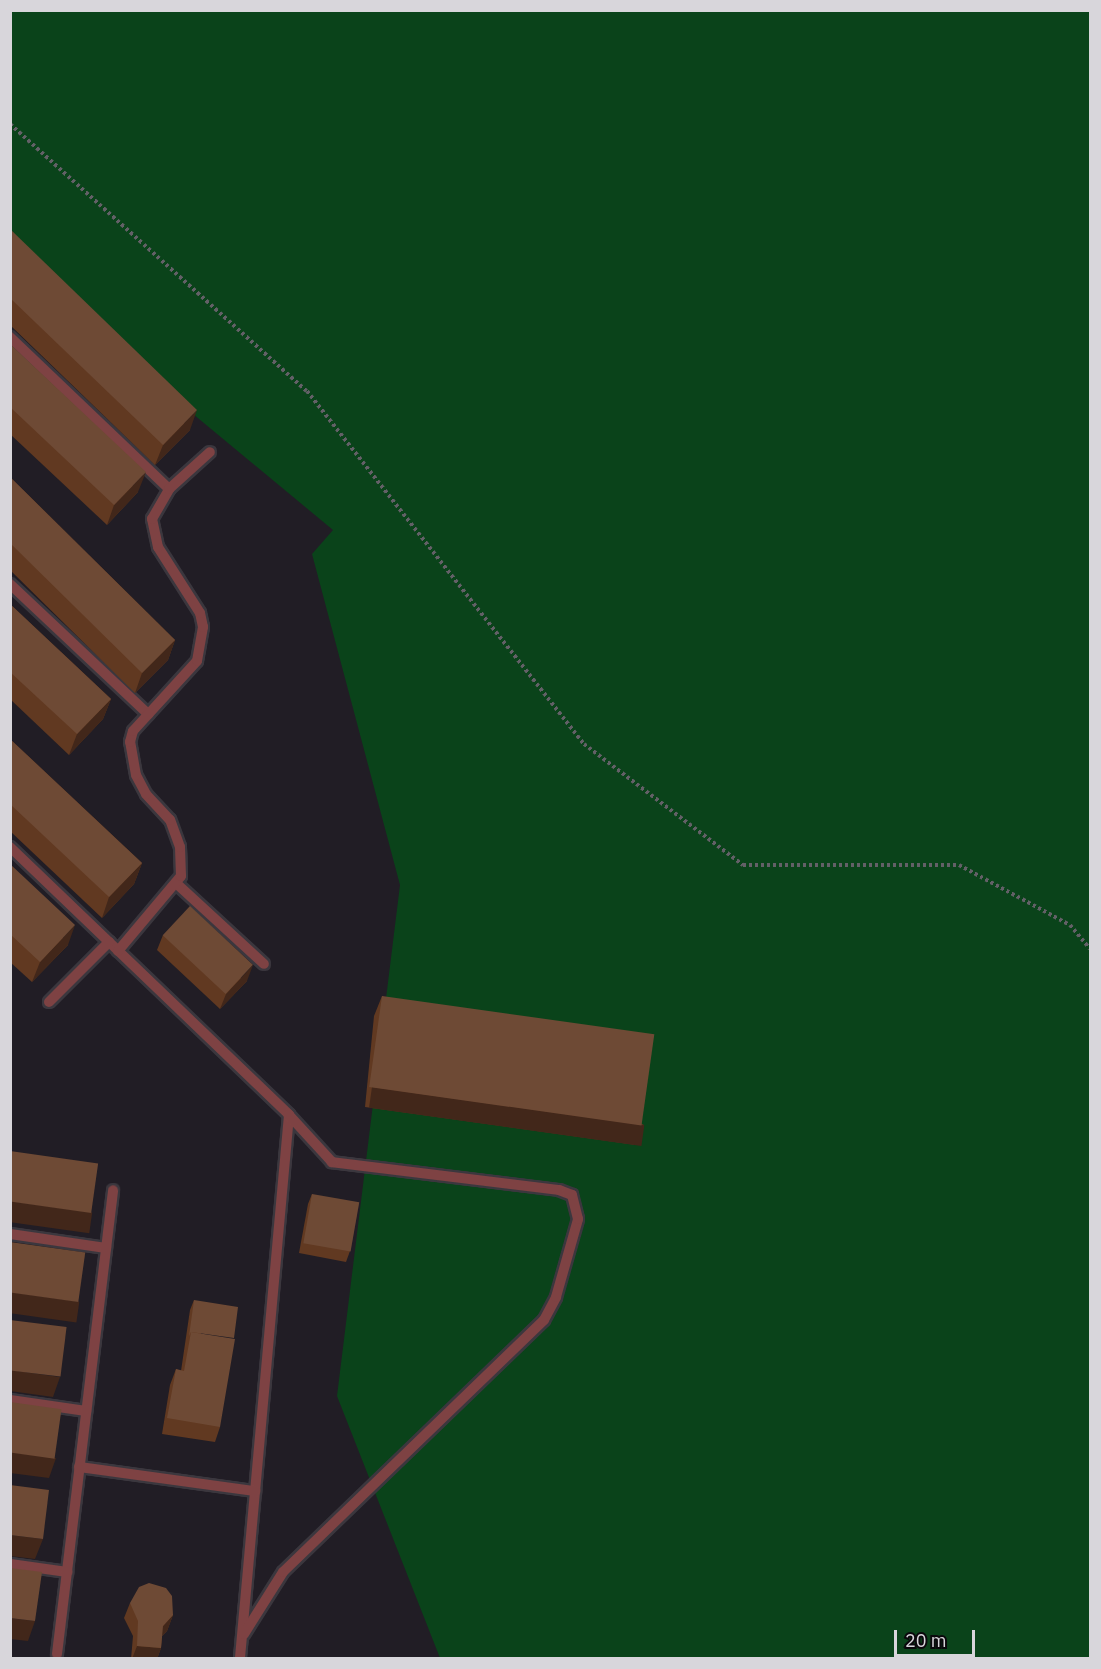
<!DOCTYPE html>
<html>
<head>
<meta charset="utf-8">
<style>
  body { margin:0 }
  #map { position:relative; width:1101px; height:1669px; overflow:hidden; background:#211d25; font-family:"IBM Plex Sans",sans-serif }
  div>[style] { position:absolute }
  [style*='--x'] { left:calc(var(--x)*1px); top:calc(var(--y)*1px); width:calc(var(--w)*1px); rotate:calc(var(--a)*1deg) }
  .green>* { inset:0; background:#0a431a }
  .path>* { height:4px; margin-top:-2px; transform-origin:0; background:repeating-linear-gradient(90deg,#636067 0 3px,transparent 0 6px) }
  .roads { filter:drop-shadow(2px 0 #3b373e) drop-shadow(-2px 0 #3b373e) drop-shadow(0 2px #3b373e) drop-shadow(0 -2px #3b373e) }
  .service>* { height:10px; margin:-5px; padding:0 5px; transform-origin:5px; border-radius:5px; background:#7e4243 }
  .wall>* { inset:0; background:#613921 }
  .shaded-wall>* { inset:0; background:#42271a; transform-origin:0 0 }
  .building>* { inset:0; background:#6e4a35; transform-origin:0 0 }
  span { translate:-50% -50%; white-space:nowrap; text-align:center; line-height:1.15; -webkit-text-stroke:5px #0a080c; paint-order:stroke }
  .frame { position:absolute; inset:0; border:12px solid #d8d6db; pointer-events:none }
  .scale { position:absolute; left:894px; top:1630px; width:81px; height:27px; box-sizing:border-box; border:3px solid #d8d6db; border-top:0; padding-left:8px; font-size:18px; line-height:21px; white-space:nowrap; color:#d8d6db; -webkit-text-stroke:4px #0a080c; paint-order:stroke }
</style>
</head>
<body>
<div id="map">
  <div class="green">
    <div style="clip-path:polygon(10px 11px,1090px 11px,1090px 1658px,440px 1658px,337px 1396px,400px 885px,312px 554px,333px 530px,11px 263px)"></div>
  </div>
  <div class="path">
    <div style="--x:10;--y:124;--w:399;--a:42"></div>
    <div style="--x:307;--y:391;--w:449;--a:51.9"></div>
    <div style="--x:584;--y:744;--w:200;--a:37.3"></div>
    <div style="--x:743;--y:865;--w:216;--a:0"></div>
    <div style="--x:959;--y:865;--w:126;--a:28.4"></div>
    <div style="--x:1070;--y:925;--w:31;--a:50"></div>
  </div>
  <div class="roads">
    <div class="service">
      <div style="--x:10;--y:337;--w:220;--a:43.7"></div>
      <div style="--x:10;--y:584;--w:190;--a:43.3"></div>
      <div style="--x:10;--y:847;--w:387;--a:43.8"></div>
      <div style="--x:289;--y:1115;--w:545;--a:95.16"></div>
      <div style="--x:177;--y:884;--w:118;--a:42.6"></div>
      <div style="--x:118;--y:951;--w:98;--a:-50"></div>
      <div style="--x:181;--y:876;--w:29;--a:-92"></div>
      <div style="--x:180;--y:847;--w:29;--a:-110"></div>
      <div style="--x:170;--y:820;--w:35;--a:-133"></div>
      <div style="--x:146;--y:794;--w:21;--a:-118"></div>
      <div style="--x:136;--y:775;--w:34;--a:-100"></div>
      <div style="--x:130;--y:742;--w:11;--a:-75"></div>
      <div style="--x:133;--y:731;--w:95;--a:-47.6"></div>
      <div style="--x:197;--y:661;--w:35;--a:-80"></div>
      <div style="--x:203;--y:627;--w:14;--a:-102"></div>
      <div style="--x:200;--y:613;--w:78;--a:-122.5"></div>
      <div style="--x:158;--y:547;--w:29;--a:-102"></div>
      <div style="--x:152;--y:519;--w:34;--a:-60"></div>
      <div style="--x:169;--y:489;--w:55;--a:-42.1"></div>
      <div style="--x:49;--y:1002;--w:85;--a:-45"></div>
      <div style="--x:10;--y:1234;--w:97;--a:8.3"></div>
      <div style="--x:10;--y:1400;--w:77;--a:8.2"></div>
      <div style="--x:79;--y:1467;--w:178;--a:7.8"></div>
      <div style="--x:10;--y:1564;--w:58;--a:8"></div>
      <div style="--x:244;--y:1634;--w:73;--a:-57.8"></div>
      <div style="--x:283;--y:1572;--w:363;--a:-44"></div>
      <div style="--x:544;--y:1320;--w:26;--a:-62"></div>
      <div style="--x:556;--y:1297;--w:81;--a:-74.2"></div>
      <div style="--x:578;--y:1219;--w:25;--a:-104"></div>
      <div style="--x:572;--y:1195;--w:14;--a:-159"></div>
      <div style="--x:559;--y:1190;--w:229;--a:-173"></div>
      <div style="--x:332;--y:1162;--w:64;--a:-132.5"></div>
      <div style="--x:57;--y:1654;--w:467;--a:-83.1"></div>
    </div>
  </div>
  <div class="wall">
    <div style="clip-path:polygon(10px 229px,190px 430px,155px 465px,10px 325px)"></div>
    <div style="clip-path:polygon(10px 344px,138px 492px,107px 525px,10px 434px)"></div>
    <div style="clip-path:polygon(10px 477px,175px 640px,168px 660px,135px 693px,10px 570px)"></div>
    <div style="clip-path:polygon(10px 604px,111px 699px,103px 719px,69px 755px,10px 699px)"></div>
    <div style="clip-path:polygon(10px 739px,142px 863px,134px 884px,102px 918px,10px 831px)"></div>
    <div style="clip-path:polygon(10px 864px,68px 945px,32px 982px,10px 962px)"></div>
    <div style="clip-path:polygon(163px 935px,247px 981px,220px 1009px,157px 950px)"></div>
    <div style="clip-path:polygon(382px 996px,644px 1125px,636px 1145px,365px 1107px,374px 1016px)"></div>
    <div style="clip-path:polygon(312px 1194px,350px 1251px,346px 1262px,299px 1253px,308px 1204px)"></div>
    <div style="clip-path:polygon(194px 1300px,220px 1427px,215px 1442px,162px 1434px,170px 1385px,176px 1369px,181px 1371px,190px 1310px)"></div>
    <div style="clip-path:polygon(130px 1603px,173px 1615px,167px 1631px,162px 1636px,161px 1648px,157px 1659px,131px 1659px,133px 1636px,124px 1618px)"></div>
  </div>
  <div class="shaded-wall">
    <div style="clip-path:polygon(197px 410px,190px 430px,155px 465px,163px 445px)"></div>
    <div style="clip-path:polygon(146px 472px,138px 492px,107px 525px,114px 505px)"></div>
    <div style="clip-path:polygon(175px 640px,168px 660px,135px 693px,142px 673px)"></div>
    <div style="clip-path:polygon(111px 699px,103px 719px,69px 755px,77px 734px)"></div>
    <div style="clip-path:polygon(142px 863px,134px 884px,102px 918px,109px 897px)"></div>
    <div style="clip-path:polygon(75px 925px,68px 945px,32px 982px,40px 962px)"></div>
    <div style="clip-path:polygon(253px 965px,247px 981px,220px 1009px,226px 994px)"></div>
    <div style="left:372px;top:1087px;width:275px;height:21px;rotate:8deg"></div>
    <div style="left:10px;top:1201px;width:83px;height:21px;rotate:8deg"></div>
    <div style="left:10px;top:1292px;width:70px;height:21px;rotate:8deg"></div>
    <div style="clip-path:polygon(10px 1370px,60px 1377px,53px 1397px,10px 1391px)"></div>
    <div style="clip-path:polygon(10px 1452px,56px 1458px,49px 1478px,10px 1473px)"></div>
    <div style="clip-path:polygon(10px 1535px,43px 1539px,35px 1559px,10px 1556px)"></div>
    <div style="clip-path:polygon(173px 1615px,167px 1631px,157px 1641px,163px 1626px)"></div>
    <div style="clip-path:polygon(10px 1618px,35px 1621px,28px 1641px,10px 1639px)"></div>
    <div style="clip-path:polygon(137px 1646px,161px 1648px,157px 1659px,132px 1659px)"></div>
  </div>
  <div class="building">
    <div style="clip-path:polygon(10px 229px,197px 410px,163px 445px,10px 298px)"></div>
    <div style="clip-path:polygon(10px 344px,146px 472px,114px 505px,10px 407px)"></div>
    <div style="clip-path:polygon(10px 477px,175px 640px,142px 673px,10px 543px)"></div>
    <div style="clip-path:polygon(10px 604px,111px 699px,77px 734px,10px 672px)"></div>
    <div style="clip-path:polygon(10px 739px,142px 863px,109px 897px,10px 804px)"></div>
    <div style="clip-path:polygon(10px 864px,75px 925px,40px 962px,10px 934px)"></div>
    <div style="left:190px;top:906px;width:86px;height:40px;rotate:43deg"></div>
    <div style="left:382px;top:996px;width:275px;height:92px;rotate:8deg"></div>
    <div style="left:10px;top:1151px;width:89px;height:50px;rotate:8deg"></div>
    <div style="left:312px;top:1194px;width:48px;height:50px;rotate:10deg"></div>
    <div style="left:10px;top:1242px;width:76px;height:50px;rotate:8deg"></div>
    <div style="clip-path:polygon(194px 1300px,238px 1307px,234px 1338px,191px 1332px,189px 1336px)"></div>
    <div style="left:10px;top:1320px;width:57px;height:50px;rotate:7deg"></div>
    <div style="clip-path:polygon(191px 1332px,235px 1339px,220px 1427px,167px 1418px,176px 1369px,184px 1371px)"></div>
    <div style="left:10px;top:1402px;width:52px;height:50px;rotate:8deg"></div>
    <div style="clip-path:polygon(10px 1485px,49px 1490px,43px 1539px,10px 1535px)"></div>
    <div style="clip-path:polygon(10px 1568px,42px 1572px,35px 1621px,10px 1618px)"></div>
    <div style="clip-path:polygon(149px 1583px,166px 1588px,172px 1596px,173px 1615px,163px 1626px,161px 1648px,137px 1646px,138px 1621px,130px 1603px,139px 1587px)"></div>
  </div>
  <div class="frame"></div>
  <div class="scale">20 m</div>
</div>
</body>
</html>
